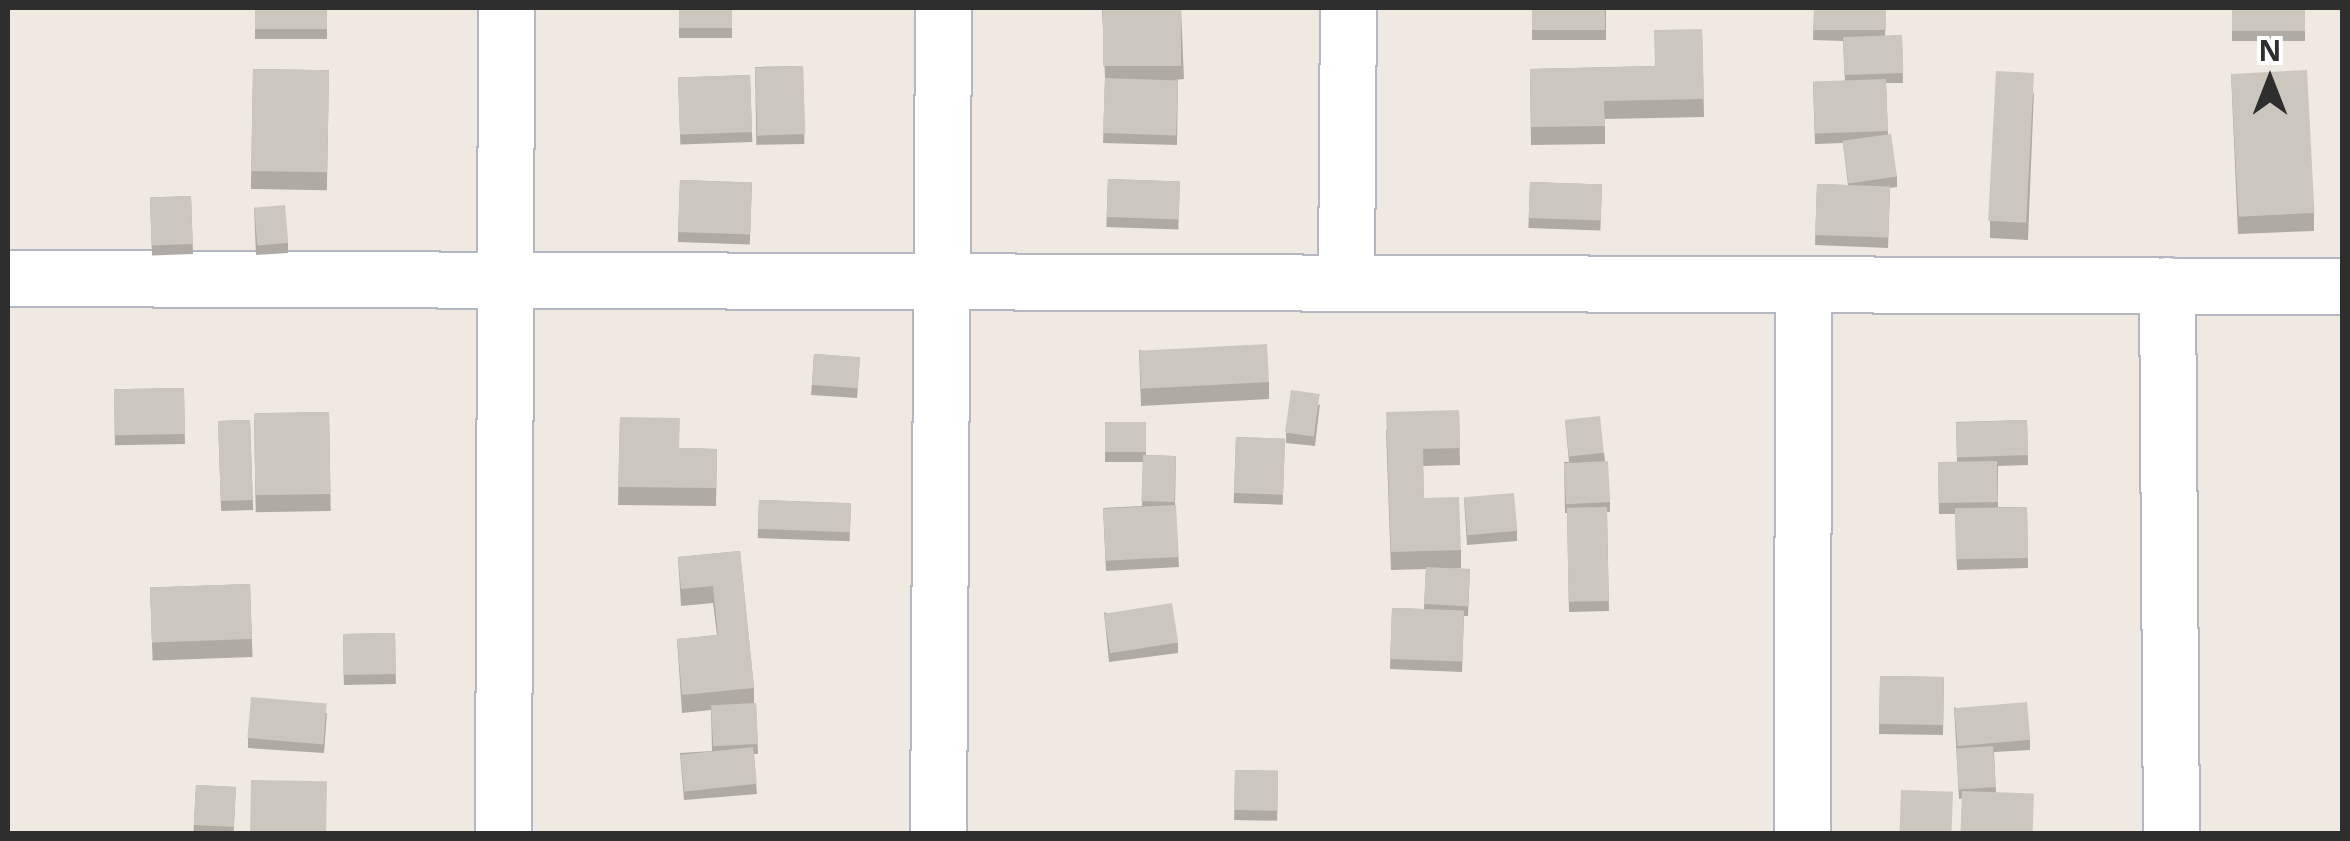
<!DOCTYPE html>
<html>
<head>
<meta charset="utf-8">
<style>
  body { margin:0 }
  #map { position:relative; width:2350px; height:841px; overflow:hidden; background:#efe9e1; font-family:"Noto Sans",sans-serif }
  div>[style] { position:absolute }
  [style*='--x'] { left:calc(var(--x)*1px); top:calc(var(--y)*1px); width:calc(var(--w)*1px); rotate:calc(var(--a)*1deg) }
  .roads { filter:drop-shadow(2px 0 #b4b7c1) drop-shadow(-2px 0 #b4b7c1) drop-shadow(0 2px #b4b7c1) drop-shadow(0 -2px #b4b7c1) }
  .minor>* { height:55px; margin:-27.5px; padding:0 27.5px; transform-origin:27.5px; border-radius:27.5px; background:#fff }
  .wall>* { inset:0; background:#afaba4; transform-origin:0 0 }
  .building>* { inset:0; background:#cbc7bf; transform-origin:0 0 }
  span { translate:-50% -50%; white-space:nowrap; text-align:center; line-height:1.15; -webkit-text-stroke:9px #fff; paint-order:stroke }
  .frame { position:absolute; inset:0; border:10px solid #2e2e2e; pointer-events:none }
  .north { position:absolute; left:2220px; top:30px; width:100px; height:100px; -webkit-text-stroke:8px #fff; paint-order:stroke; rotate:0deg; font-size:28px; font-weight:700; line-height:40px; text-align:center; color:#2e2e2e }
  .north::after { content:''; display:block; margin:auto; width:35px; height:45px; background:#2e2e2e; clip-path:polygon(50% 0,100% 100%,50% 72%,0 100%) }
</style>
</head>
<body>
<div id="map">
  <div class="roads">
    <div class="minor">
      <div style="--x:8;--y:278;--w:2334;--a:0.2"></div>
      <div style="--x:1346;--y:282;--w:274;--a:-89.6"></div>
      <div style="--x:2167;--y:285;--w:549;--a:89.58"></div>
      <div style="--x:503;--y:834;--w:826;--a:-89.79"></div>
      <div style="--x:938;--y:834;--w:826;--a:-89.65"></div>
      <div style="--x:1802;--y:834;--w:550;--a:-89.9"></div>
    </div>
  </div>
  <div class="wall">
    <div style="left:255px;top:8px;width:72px;height:31px"></div>
    <div style="left:679px;top:8px;width:53px;height:30px"></div>
    <div style="clip-path:polygon(1102px 8px,1181px 8px,1184px 79px,1175px 80px,1178px 80px,1177px 145px,1103px 143px,1105px 78px)"></div>
    <div style="left:1532px;top:8px;width:74px;height:32px"></div>
    <div style="clip-path:polygon(1814px 8px,1886px 8px,1885px 36px,1902px 35px,1903px 83px,1886px 83px,1888px 135px,1897px 177px,1897px 187px,1890px 188px,1888px 248px,1815px 245px,1817px 184px,1848px 185px,1843px 143px,1815px 144px,1813px 82px,1845px 81px,1843px 41px,1813px 40px)"></div>
    <div style="left:2232px;top:8px;width:73px;height:33px"></div>
    <div style="clip-path:polygon(1702px 29px,1704px 117px,1605px 119px,1605px 144px,1531px 145px,1530px 69px,1654px 66px)"></div>
    <div style="left:803px;top:66px;width:78px;height:48px;rotate:89deg"></div>
    <div style="left:253px;top:69px;width:76px;height:120px;rotate:1deg"></div>
    <div style="clip-path:polygon(2231px 73px,2314px 213px,2314px 231px,2238px 234px)"></div>
    <div style="left:750px;top:75px;width:67px;height:72px;rotate:88deg"></div>
    <div style="clip-path:polygon(2034px 91px,2028px 240px,1990px 238px,1990px 221px)"></div>
    <div style="left:1108px;top:179px;width:72px;height:48px;rotate:2deg"></div>
    <div style="left:680px;top:180px;width:72px;height:62px;rotate:2deg"></div>
    <div style="left:1530px;top:182px;width:72px;height:46px;rotate:2deg"></div>
    <div style="left:191px;top:196px;width:58px;height:41px;rotate:88deg"></div>
    <div style="clip-path:polygon(254px 207px,288px 243px,288px 253px,256px 255px)"></div>
    <div style="clip-path:polygon(1139px 350px,1269px 382px,1269px 399px,1141px 406px)"></div>
    <div style="left:814px;top:354px;width:46px;height:41px;rotate:4deg"></div>
    <div style="left:184px;top:388px;width:56px;height:70px;rotate:89deg"></div>
    <div style="clip-path:polygon(1320px 404px,1315px 446px,1286px 443px,1286px 433px)"></div>
    <div style="clip-path:polygon(1459px 410px,1460px 465px,1423px 466px,1424px 498px,1461px 550px,1461px 568px,1447px 568px,1470px 569px,1468px 616px,1464px 616px,1462px 672px,1390px 669px,1392px 608px,1424px 609px,1426px 569px,1391px 570px,1386px 430px)"></div>
    <div style="left:329px;top:412px;width:99px;height:75px;rotate:89deg"></div>
    <div style="clip-path:polygon(620px 417px,680px 448px,717px 449px,716px 506px,618px 505px)"></div>
    <div style="left:250px;top:420px;width:90px;height:32px;rotate:88deg"></div>
    <div style="clip-path:polygon(1565px 420px,1604px 453px,1610px 502px,1610px 512px,1607px 512px,1609px 611px,1569px 612px,1567px 513px,1565px 513px,1564px 462px,1569px 462px)"></div>
    <div style="clip-path:polygon(2027px 420px,2028px 465px,1998px 466px,1998px 507px,2027px 507px,2028px 568px,1957px 570px,1955px 514px,1939px 514px,1938px 463px,1957px 462px,1956px 422px)"></div>
    <div style="clip-path:polygon(1105px 422px,1146px 422px,1146px 455px,1176px 456px,1175px 505px,1179px 567px,1106px 571px,1103px 508px,1142px 506px,1143px 462px,1105px 462px)"></div>
    <div style="left:1236px;top:437px;width:49px;height:66px;rotate:2deg"></div>
    <div style="clip-path:polygon(1464px 498px,1517px 531px,1517px 541px,1467px 545px)"></div>
    <div style="left:759px;top:500px;width:92px;height:38px;rotate:2deg"></div>
    <div style="clip-path:polygon(740px 551px,754px 688px,754px 703px,756px 703px,758px 754px,754px 754px,757px 794px,684px 800px,680px 753px,712px 751px,711px 710px,682px 713px,677px 639px,717px 635px,713px 603px,681px 606px,678px 557px)"></div>
    <div style="left:250px;top:584px;width:73px;height:100px;rotate:88deg"></div>
    <div style="clip-path:polygon(1104px 612px,1178px 643px,1178px 653px,1109px 662px)"></div>
    <div style="left:395px;top:633px;width:51px;height:52px;rotate:89deg"></div>
    <div style="left:1880px;top:676px;width:64px;height:58px;rotate:1deg"></div>
    <div style="clip-path:polygon(1954px 707px,2030px 740px,2030px 750px,1994px 752px,1996px 793px,1959px 799px)"></div>
    <div style="clip-path:polygon(327px 713px,324px 753px,248px 748px,248px 738px)"></div>
    <div style="left:1235px;top:770px;width:43px;height:50px;rotate:1deg"></div>
    <div style="left:196px;top:785px;width:40px;height:49px;rotate:3deg"></div>
  </div>
  <div class="building">
    <div style="left:255px;top:8px;width:72px;height:21px"></div>
    <div style="left:679px;top:8px;width:53px;height:20px"></div>
    <div style="left:1103px;top:8px;width:78px;height:58px"></div>
    <div style="left:1532px;top:8px;width:73px;height:22px"></div>
    <div style="left:1814px;top:8px;width:72px;height:22px"></div>
    <div style="left:2232px;top:8px;width:73px;height:23px"></div>
    <div style="clip-path:polygon(1702px 29px,1704px 99px,1604px 101px,1605px 126px,1531px 127px,1530px 69px,1655px 66px,1654px 30px)"></div>
    <div style="left:1902px;top:35px;width:38px;height:59px;rotate:88deg"></div>
    <div style="left:803px;top:66px;width:68px;height:48px;rotate:88deg"></div>
    <div style="left:253px;top:69px;width:76px;height:102px;rotate:1deg"></div>
    <div style="left:2307px;top:70px;width:143px;height:76px;rotate:87deg"></div>
    <div style="left:1996px;top:71px;width:38px;height:150px;rotate:3deg"></div>
    <div style="left:750px;top:75px;width:57px;height:72px;rotate:88deg"></div>
    <div style="left:1105px;top:78px;width:73px;height:55px;rotate:2deg"></div>
    <div style="left:1886px;top:79px;width:52px;height:73px;rotate:88deg"></div>
    <div style="left:1891px;top:134px;width:43px;height:49px;rotate:82deg"></div>
    <div style="left:1108px;top:179px;width:72px;height:38px;rotate:2deg"></div>
    <div style="left:680px;top:180px;width:72px;height:52px;rotate:2deg"></div>
    <div style="left:1530px;top:182px;width:72px;height:36px;rotate:2deg"></div>
    <div style="left:1817px;top:184px;width:73px;height:51px;rotate:2deg"></div>
    <div style="left:191px;top:196px;width:48px;height:41px;rotate:88deg"></div>
    <div style="left:285px;top:205px;width:38px;height:31px;rotate:85deg"></div>
    <div style="left:1267px;top:344px;width:38px;height:128px;rotate:87deg"></div>
    <div style="left:814px;top:354px;width:46px;height:31px;rotate:4deg"></div>
    <div style="left:184px;top:388px;width:46px;height:70px;rotate:89deg"></div>
    <div style="left:1291px;top:390px;width:29px;height:43px;rotate:8deg"></div>
    <div style="clip-path:polygon(1459px 410px,1460px 448px,1423px 449px,1424px 498px,1459px 497px,1461px 550px,1391px 552px,1386px 412px)"></div>
    <div style="left:329px;top:412px;width:82px;height:75px;rotate:89deg"></div>
    <div style="left:1600px;top:416px;width:37px;height:35px;rotate:84deg"></div>
    <div style="clip-path:polygon(620px 417px,680px 418px,679px 448px,717px 449px,716px 488px,618px 487px)"></div>
    <div style="left:250px;top:420px;width:80px;height:32px;rotate:88deg"></div>
    <div style="left:2027px;top:420px;width:35px;height:71px;rotate:88deg"></div>
    <div style="left:1105px;top:422px;width:41px;height:30px"></div>
    <div style="left:1236px;top:437px;width:49px;height:56px;rotate:2deg"></div>
    <div style="left:1143px;top:455px;width:33px;height:46px;rotate:2deg"></div>
    <div style="left:1608px;top:461px;width:41px;height:44px;rotate:87deg"></div>
    <div style="left:1997px;top:461px;width:41px;height:59px;rotate:89deg"></div>
    <div style="left:1514px;top:493px;width:38px;height:50px;rotate:85deg"></div>
    <div style="left:759px;top:500px;width:92px;height:29px;rotate:2deg"></div>
    <div style="left:1176px;top:505px;width:52px;height:73px;rotate:87deg"></div>
    <div style="left:1607px;top:507px;width:94px;height:40px;rotate:89deg"></div>
    <div style="left:2027px;top:507px;width:51px;height:72px;rotate:89deg"></div>
    <div style="clip-path:polygon(740px 551px,754px 688px,682px 695px,677px 639px,718px 635px,713px 586px,681px 589px,678px 557px)"></div>
    <div style="left:1426px;top:567px;width:44px;height:37px;rotate:3deg"></div>
    <div style="left:250px;top:584px;width:55px;height:100px;rotate:88deg"></div>
    <div style="left:1172px;top:603px;width:40px;height:69px;rotate:81deg"></div>
    <div style="left:1392px;top:608px;width:72px;height:51px;rotate:2deg"></div>
    <div style="left:395px;top:633px;width:41px;height:52px;rotate:89deg"></div>
    <div style="left:1880px;top:676px;width:64px;height:48px;rotate:1deg"></div>
    <div style="left:251px;top:697px;width:76px;height:41px;rotate:5deg"></div>
    <div style="left:2027px;top:702px;width:38px;height:73px;rotate:85deg"></div>
    <div style="left:756px;top:703px;width:41px;height:45px;rotate:87deg"></div>
    <div style="left:1993px;top:746px;width:41px;height:37px;rotate:86deg"></div>
    <div style="left:753px;top:747px;width:37px;height:73px;rotate:84deg"></div>
    <div style="left:1235px;top:770px;width:43px;height:40px;rotate:1deg"></div>
    <div style="left:251px;top:780px;width:76px;height:54px;rotate:1deg"></div>
    <div style="left:196px;top:785px;width:40px;height:40px;rotate:3deg"></div>
    <div style="left:1901px;top:790px;width:52px;height:44px;rotate:2deg"></div>
    <div style="left:1962px;top:791px;width:72px;height:43px;rotate:2deg"></div>
  </div>
  <div class="frame"></div>
  <div class="north">N</div>
</div>
</body>
</html>
